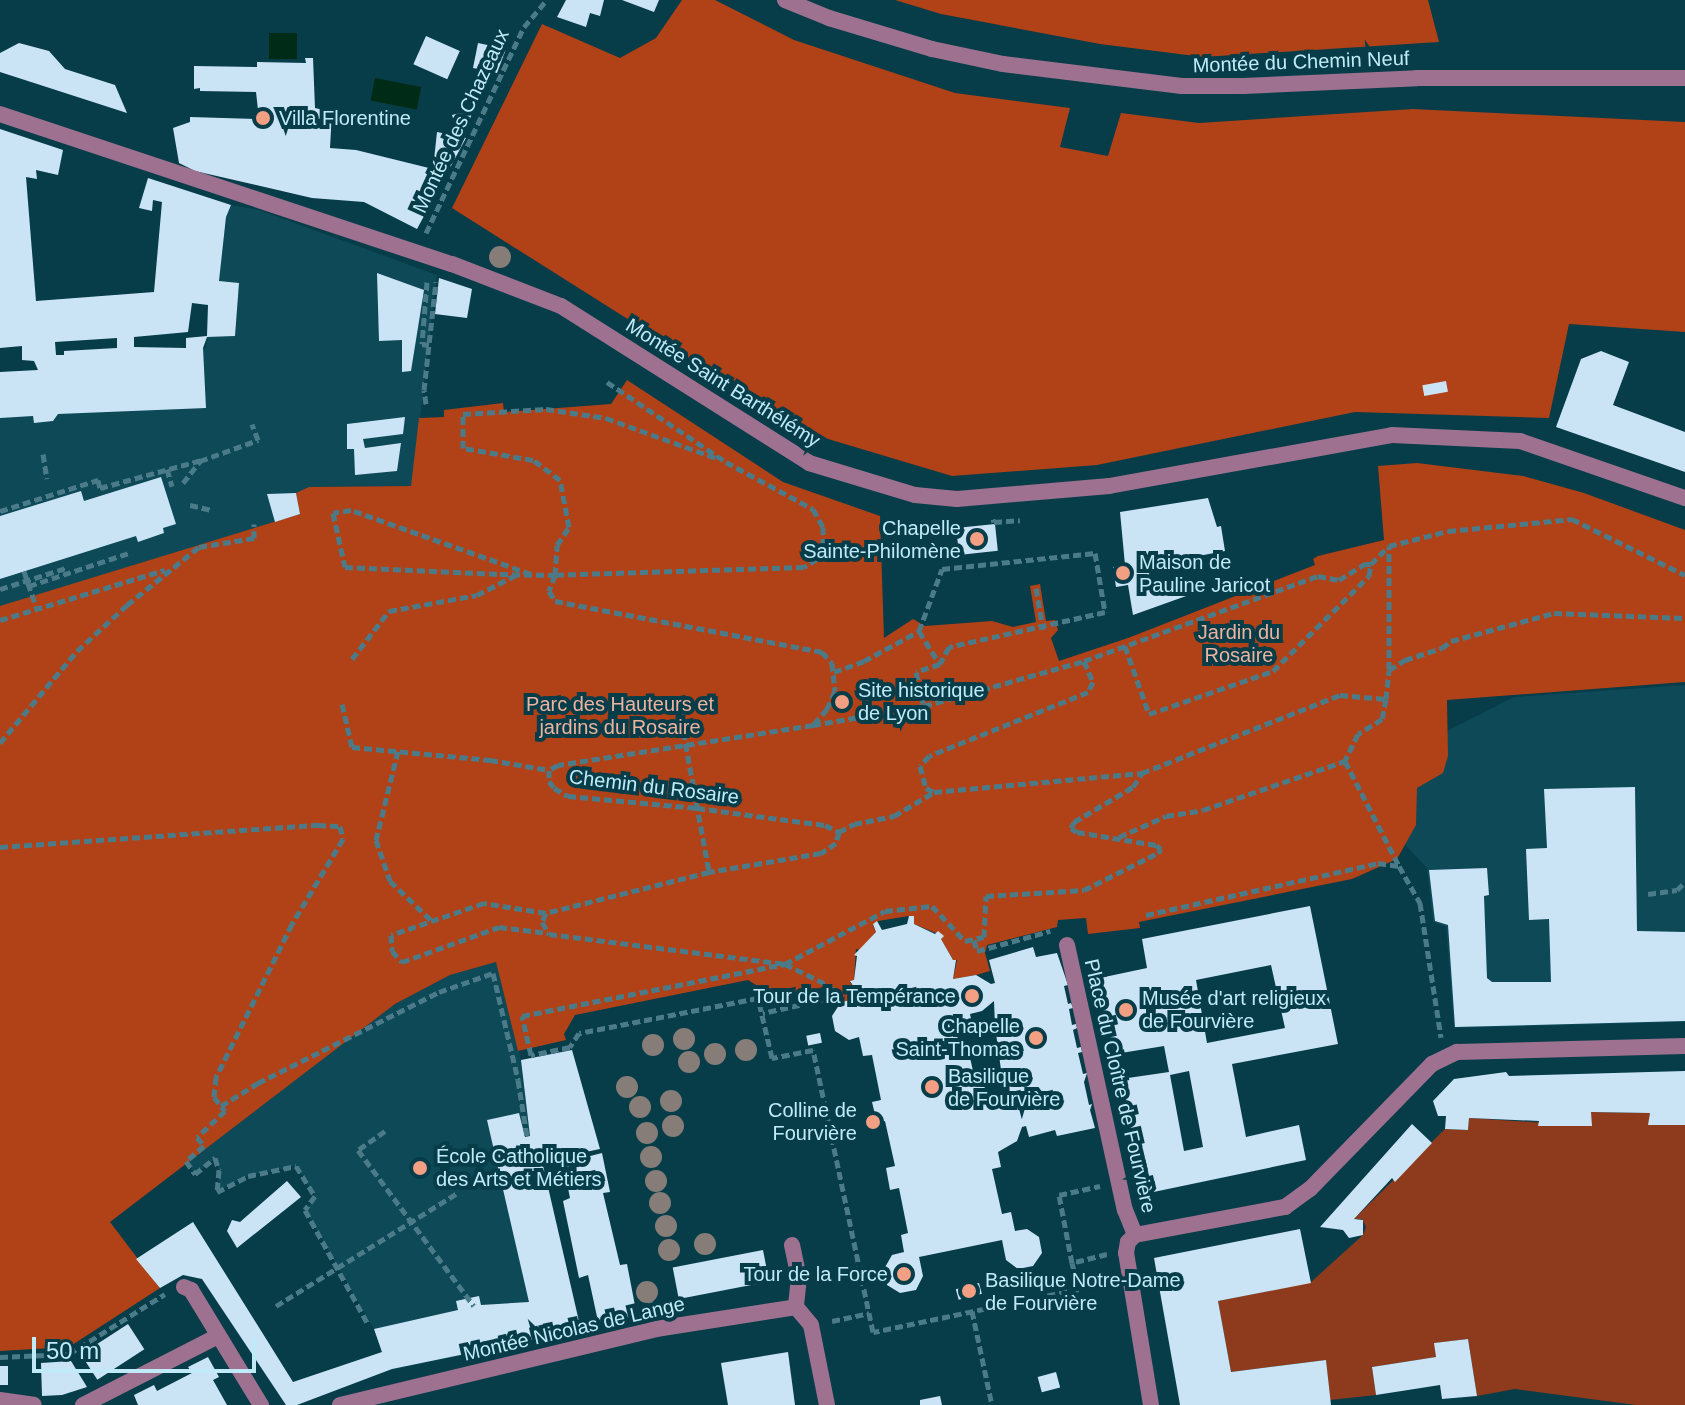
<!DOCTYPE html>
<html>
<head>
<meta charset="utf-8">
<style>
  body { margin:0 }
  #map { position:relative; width:1685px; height:1405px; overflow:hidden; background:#073c49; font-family:Helvetica,sans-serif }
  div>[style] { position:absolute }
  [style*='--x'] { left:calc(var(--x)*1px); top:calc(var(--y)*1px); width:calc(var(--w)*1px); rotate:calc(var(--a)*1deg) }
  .built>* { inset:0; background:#0d4957 }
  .green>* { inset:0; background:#8d3a1d }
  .forest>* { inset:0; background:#b14116 }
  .water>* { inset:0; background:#002b17; transform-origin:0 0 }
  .building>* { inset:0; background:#cae4f6; transform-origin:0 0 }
  .path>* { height:5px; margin-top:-2.5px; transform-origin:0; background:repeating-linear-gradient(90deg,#4b7b89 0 8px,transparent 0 12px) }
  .lane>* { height:16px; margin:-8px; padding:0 8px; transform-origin:8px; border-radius:8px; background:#9d718f }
  .street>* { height:16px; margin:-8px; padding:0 8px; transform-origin:8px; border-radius:8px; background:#9d718f }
  .path-bridge>* { height:5px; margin-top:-2.5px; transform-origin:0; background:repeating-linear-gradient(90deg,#4b7b89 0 8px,transparent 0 12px) }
  .trees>* { width:22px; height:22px; margin:-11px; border-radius:50%; background:#867d78 }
  .dots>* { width:22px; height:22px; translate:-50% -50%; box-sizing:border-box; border:4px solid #073c49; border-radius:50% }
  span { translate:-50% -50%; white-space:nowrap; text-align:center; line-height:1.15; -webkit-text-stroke:8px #073c49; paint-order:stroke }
  .street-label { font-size:20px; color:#c1eaf8 }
  .poi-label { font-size:20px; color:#c1eaf8 }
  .left { translate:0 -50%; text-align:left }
  .right { translate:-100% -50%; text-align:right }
  .park-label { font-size:20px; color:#edb39f }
  .scale { position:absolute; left:32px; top:1337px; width:224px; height:36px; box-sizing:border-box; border:4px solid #c1eaf8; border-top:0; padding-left:10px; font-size:24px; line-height:28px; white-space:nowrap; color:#c1eaf8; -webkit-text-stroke:6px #073c49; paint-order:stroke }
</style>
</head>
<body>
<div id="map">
  <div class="built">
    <div style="clip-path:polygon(231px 205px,259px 210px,437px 275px,412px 486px,309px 487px,300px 514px,0 607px,0 372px,37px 370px,56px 355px,64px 355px,64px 351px,206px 348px,207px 337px,235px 336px,239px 283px,219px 281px,226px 217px)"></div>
    <div style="clip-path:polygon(1685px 685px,1685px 1022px,1454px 1028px,1446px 927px,1433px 922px,1427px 868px,1377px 815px,1372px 769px,1514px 697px)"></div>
    <div style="clip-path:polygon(496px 962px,521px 1060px,530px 1136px,542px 1161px,581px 1330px,387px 1371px,374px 1329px,305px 1210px,315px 1196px,296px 1166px,248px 1176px,217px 1192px,219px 1170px,215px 1159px,195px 1174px,186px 1161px,395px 1004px,450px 975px)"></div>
  </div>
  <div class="green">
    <div style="clip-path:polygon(1591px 1112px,1650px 1113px,1649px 1125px,1685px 1125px,1685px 1405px,1636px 1405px,1515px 1389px,1477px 1396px,1468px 1339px,1435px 1343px,1436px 1357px,1372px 1367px,1376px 1395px,1330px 1400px,1326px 1360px,1231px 1372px,1218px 1301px,1311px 1282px,1363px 1235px,1366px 1227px,1362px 1219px,1354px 1219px,1445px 1129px,1468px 1130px,1469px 1118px,1591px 1126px)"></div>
  </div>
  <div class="forest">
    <div style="clip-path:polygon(682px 0,715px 0,794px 40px,955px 93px,1070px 108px,1060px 147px,1108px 156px,1121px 113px,1199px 123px,1413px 109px,1685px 122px,1685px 332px,1569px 324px,1549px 418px,1355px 412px,1097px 465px,952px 476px,808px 433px,452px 208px,542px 24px,620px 58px,656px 38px)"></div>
    <div style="clip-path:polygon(895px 0,1428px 0,1439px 42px,1203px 57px,1100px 44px,941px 14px)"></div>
    <div style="clip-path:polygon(627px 380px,783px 482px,880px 516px,884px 638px,913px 619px,925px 626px,992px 621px,1013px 627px,1036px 622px,1030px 586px,1040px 584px,1046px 621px,1055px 620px,1058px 630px,1051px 638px,1059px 661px,1128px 638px,1315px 565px,1313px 559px,1318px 556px,1384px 540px,1378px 466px,1417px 463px,1523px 476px,1584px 493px,1685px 530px,1685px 682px,1447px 700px,1448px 756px,1443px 773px,1417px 788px,1416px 825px,1397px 859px,1352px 879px,1139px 922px,1140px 928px,1088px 934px,1086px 918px,1058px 920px,1057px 927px,987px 945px,985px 953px,990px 971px,976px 975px,953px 979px,957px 960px,953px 960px,941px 939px,943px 936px,914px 924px,914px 916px,909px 916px,878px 921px,873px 925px,876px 932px,860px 950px,856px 949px,854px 980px,850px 982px,861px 998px,831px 1005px,826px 986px,770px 1003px,767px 992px,748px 980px,575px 1015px,564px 1034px,566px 1040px,518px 1051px,496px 962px,450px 975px,395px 1004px,110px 1222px,160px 1288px,69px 1347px,0 1351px,0 606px,300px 514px,296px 493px,309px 487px,411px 486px,419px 418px,444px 417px,444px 410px,503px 403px,504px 412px,611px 404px)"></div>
  </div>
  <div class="water">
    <div style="left:269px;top:33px;width:28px;height:26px"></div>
    <div style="left:375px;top:78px;width:47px;height:23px;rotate:11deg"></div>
  </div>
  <div class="building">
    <div style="clip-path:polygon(566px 0,604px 0,600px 16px,590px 13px,586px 27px,557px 17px)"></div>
    <div style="clip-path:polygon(622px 0,659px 0,654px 12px)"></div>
    <div style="left:426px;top:36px;width:37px;height:31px;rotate:24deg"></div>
    <div style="clip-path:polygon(19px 43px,49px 51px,65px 69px,115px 85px,127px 113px,0 72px,0 53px)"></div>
    <div style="clip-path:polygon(478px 43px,506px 49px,497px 73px,473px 68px)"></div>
    <div style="clip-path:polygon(305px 58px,313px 58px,315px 108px,332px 112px,330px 148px,356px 150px,433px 169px,437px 132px,466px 138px,417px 229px,364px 202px,312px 198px,195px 171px,179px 163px,173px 128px,190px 122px,190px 117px,259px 119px,256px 92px,200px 91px,200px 88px,194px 89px,194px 66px,257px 67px,257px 62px,306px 63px)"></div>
    <div style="clip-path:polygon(473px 110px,468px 125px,453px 118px,452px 115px)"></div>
    <div style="clip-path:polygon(evenodd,0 129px,63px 150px,58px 175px,36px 170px,37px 179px,26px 177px,36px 301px,154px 292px,162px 202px,153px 200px,152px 211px,139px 208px,148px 178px,231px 205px,226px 217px,219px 281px,239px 283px,235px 336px,207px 337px,203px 348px,206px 408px,58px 414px,53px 421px,34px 423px,33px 416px,0 418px,0 372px,38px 370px,34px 361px,22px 360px,22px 346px,0 348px,0 129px,192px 303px,208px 305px,207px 336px,186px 338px,186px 348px,134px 347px,134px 337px,188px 332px,192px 303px,0 129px,117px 338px,117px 348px,64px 351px,64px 355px,56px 355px,55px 342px,117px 338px)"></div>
    <div style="clip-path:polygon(377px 273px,424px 290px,411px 371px,402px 372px,402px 340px,379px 341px)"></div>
    <div style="clip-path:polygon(439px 278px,472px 289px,467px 318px,435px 314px)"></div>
    <div style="clip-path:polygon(1601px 351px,1629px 362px,1613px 405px,1685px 432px,1685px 472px,1556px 427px,1581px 359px)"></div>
    <div style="left:1446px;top:381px;width:11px;height:24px;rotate:80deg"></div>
    <div style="clip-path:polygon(405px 417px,403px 434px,363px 439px,365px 448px,401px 443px,397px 471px,355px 475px,354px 449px,347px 449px,347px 424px)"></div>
    <div style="clip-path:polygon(161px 477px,176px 524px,163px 528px,164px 533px,138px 542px,136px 536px,0 579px,0 516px,81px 491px,84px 501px)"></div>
    <div style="clip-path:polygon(296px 493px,300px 514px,275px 522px,267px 494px)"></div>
    <div style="clip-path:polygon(1208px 498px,1217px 527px,1221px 526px,1225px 551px,1177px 560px,1178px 568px,1149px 573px,1152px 593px,1186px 581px,1189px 595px,1133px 615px,1128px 585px,1116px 587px,1113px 567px,1125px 565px,1120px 512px)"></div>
    <div style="left:995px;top:524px;width:27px;height:39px;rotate:84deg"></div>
    <div style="clip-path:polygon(1635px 787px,1637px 931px,1685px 932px,1685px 1021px,1455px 1027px,1448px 925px,1435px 921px,1429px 870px,1487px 868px,1489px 895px,1484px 896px,1487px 978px,1492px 982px,1551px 982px,1549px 919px,1529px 920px,1526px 849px,1547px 848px,1544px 789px)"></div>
    <div style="clip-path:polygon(evenodd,1310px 906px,1338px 1044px,1232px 1064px,1246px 1137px,1299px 1125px,1306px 1160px,1144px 1194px,1121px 1079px,1169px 1072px,1164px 1046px,1115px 1054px,1095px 979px,1147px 968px,1142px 939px,1310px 906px,1271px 965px,1285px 1028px,1207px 1043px,1196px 980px,1271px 965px,1310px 906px,1189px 1071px,1203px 1147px,1184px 1151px,1170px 1075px,1189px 1071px)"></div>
    <div style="clip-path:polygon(evenodd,909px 916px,914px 916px,914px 924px,935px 934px,938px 931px,944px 936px,941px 939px,953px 960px,956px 960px,953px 979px,976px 975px,991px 984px,995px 983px,989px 960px,1033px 947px,1036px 957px,1057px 953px,1068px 985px,1064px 986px,1068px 1004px,1071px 1003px,1073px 1008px,1069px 1009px,1072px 1025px,1076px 1024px,1077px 1028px,1073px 1030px,1077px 1048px,1081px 1047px,1082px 1052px,1078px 1053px,1083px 1074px,1087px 1073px,1084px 1082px,1089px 1105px,1092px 1104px,1090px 1110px,1095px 1128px,1057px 1136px,1055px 1130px,1029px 1137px,1026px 1126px,1022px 1127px,1017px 1141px,998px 1152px,1001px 1167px,992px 1169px,1002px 1214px,1011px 1212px,1015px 1231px,1027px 1229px,1039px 1237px,1042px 1253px,1033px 1266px,1018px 1269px,1006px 1260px,1002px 1240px,919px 1257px,923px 1276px,916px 1290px,900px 1293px,887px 1285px,884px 1269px,892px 1255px,904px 1252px,901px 1235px,908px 1233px,899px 1188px,890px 1190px,886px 1168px,895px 1166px,885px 1121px,877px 1123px,872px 1102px,881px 1100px,872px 1055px,863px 1056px,859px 1037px,849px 1040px,835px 1031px,832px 1016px,841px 1002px,861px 998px,850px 981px,854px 980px,857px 956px,854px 955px,876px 932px,873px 924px,877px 921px,882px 930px,907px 924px,909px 916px,994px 1001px,995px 1026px,1005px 1099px,986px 1094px,983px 1079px,975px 1080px,965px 1035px,974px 1033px,970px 1014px,982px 1011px,994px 1001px)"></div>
    <div style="left:820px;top:1033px;width:10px;height:14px;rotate:79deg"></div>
    <div style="clip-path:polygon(572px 1050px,600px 1149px,542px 1161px,581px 1330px,392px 1369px,297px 1405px,286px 1405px,202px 1279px,183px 1275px,160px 1288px,136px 1259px,193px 1222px,293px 1382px,382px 1352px,374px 1329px,458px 1310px,456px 1301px,479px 1296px,481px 1305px,529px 1302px,487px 1120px,519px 1113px,525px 1137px,530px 1136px,521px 1060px)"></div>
    <div style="clip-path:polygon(1685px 1071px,1685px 1125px,1648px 1125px,1650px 1113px,1591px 1112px,1592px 1126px,1538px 1126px,1539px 1121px,1469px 1118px,1468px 1130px,1445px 1129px,1446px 1116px,1438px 1116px,1433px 1101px,1454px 1079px,1506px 1072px,1509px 1076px)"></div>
    <div style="clip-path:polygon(1412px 1124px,1432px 1143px,1395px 1182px,1392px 1178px,1354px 1219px,1363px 1220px,1363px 1235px,1349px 1238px,1343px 1230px,1320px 1227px)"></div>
    <div style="clip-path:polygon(602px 1153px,610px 1192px,603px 1193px,620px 1265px,627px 1264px,637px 1316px,599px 1326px,588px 1275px,579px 1278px,563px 1201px,570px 1198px,563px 1163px)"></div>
    <div style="clip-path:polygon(287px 1181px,301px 1197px,237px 1248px,227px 1231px,232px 1220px,240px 1222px)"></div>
    <div style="clip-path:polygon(1300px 1229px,1311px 1283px,1218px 1301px,1231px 1372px,1326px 1360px,1331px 1405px,1180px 1405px,1154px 1258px)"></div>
    <div style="left:763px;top:1250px;width:32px;height:92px;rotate:79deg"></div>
    <div style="left:979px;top:1283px;width:11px;height:24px;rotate:75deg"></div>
    <div style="left:128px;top:1324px;width:30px;height:56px;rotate:57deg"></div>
    <div style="clip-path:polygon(1468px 1339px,1477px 1396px,1442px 1399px,1440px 1385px,1376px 1395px,1372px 1367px,1436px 1357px,1434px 1343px)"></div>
    <div style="clip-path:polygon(788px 1352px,795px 1405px,728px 1405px,721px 1363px)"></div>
    <div style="clip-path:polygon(208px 1357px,219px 1377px,213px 1380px,227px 1405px,138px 1405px,134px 1395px,154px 1385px,157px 1391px,192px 1373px,188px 1367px)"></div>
    <div style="clip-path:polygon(71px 1361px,87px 1387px,62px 1395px,42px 1396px,41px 1363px)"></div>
    <div style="left:0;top:1366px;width:8px;height:19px"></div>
    <div style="left:1056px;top:1372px;width:16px;height:19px;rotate:75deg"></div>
    <div style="clip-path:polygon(940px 1396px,942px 1405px,920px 1405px,920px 1400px)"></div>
  </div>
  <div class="path">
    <div style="--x:426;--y:233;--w:228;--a:-64.6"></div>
    <div style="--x:524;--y:27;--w:35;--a:-50"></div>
    <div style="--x:427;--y:282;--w:62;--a:94.6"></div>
    <div style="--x:422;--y:344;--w:7;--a:8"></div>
    <div style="--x:607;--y:382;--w:143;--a:33.9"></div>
    <div style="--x:726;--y:462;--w:99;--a:28.4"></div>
    <div style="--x:813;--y:509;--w:21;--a:61"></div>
    <div style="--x:823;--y:527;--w:22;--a:90"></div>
    <div style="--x:823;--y:549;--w:12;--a:121"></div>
    <div style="--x:817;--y:559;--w:15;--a:148"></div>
    <div style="--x:804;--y:567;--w:249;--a:178.2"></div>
    <div style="--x:555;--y:575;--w:17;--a:111"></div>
    <div style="--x:549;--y:591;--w:12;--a:59"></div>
    <div style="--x:555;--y:601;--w:272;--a:10.8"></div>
    <div style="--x:822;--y:652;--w:15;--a:48"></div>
    <div style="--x:832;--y:663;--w:28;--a:84"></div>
    <div style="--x:835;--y:691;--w:20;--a:114"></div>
    <div style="--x:827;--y:709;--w:21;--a:131"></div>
    <div style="--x:813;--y:725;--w:258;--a:171.1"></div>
    <div style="--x:558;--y:765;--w:10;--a:151"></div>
    <div style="--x:549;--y:770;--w:11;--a:90"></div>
    <div style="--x:549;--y:781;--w:9;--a:54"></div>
    <div style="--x:554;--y:788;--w:16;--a:30"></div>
    <div style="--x:568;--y:796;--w:130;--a:5.3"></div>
    <div style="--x:697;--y:808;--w:129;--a:7.6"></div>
    <div style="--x:825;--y:825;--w:16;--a:27"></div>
    <div style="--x:839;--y:832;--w:11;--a:105"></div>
    <div style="--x:836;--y:843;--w:18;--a:146"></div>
    <div style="--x:821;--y:853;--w:114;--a:170.4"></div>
    <div style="--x:709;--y:872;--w:168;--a:165.9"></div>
    <div style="--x:546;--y:913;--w:10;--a:114"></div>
    <div style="--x:542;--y:922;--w:14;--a:60"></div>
    <div style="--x:549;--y:934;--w:238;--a:7.2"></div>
    <div style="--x:785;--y:964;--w:52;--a:26.1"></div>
    <div style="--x:832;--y:987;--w:10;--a:73"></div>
    <div style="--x:835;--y:997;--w:74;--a:167.5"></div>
    <div style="--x:426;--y:404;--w:14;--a:-98"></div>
    <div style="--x:424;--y:390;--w:109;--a:-83.7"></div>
    <div style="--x:43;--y:454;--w:25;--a:81"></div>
    <div style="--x:167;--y:469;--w:18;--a:74"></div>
    <div style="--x:183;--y:483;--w:28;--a:-52"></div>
    <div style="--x:200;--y:461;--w:62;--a:-19.9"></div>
    <div style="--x:258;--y:440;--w:17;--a:-111"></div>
    <div style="--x:190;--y:505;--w:22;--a:13"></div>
    <div style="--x:0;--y:511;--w:103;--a:-17.6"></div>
    <div style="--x:98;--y:480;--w:8;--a:76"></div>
    <div style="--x:100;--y:488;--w:106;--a:-15.4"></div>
    <div style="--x:993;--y:519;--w:3;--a:72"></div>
    <div style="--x:994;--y:522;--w:26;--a:-4"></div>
    <div style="--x:531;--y:574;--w:191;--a:-160.4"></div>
    <div style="--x:351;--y:510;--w:18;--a:171"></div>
    <div style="--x:333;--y:513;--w:55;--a:77.5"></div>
    <div style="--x:345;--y:567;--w:155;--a:2.6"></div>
    <div style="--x:500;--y:574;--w:55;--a:1"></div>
    <div style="--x:555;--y:575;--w:30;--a:-86"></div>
    <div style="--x:557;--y:545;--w:22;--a:-56"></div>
    <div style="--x:569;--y:527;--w:48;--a:-100.8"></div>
    <div style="--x:560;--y:480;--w:34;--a:-143"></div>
    <div style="--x:533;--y:460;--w:71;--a:-170.3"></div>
    <div style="--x:463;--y:448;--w:34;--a:-90"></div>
    <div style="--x:463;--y:414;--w:83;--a:-3.4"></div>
    <div style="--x:546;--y:409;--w:61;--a:8.5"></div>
    <div style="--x:606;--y:418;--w:117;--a:20"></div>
    <div style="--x:28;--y:583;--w:28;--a:71"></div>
    <div style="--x:29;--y:586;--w:108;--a:-18.3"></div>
    <div style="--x:1036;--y:588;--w:42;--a:80.3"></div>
    <div style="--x:0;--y:589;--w:72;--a:-17.7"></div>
    <div style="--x:0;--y:620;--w:172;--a:-16.9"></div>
    <div style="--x:919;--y:631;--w:66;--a:-69.6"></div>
    <div style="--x:942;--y:569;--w:154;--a:-6"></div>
    <div style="--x:1095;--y:553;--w:60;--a:80.4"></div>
    <div style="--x:1105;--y:612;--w:160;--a:167.4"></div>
    <div style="--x:949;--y:647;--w:19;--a:118"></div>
    <div style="--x:940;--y:664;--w:25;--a:162"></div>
    <div style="--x:916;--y:672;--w:35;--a:77"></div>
    <div style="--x:1125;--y:646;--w:72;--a:70.6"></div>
    <div style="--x:1149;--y:714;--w:131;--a:-19.1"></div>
    <div style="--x:1273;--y:671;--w:135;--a:-44.7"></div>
    <div style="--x:1369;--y:576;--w:12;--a:-81"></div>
    <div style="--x:352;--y:659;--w:61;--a:-52.4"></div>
    <div style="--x:389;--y:611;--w:89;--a:-10.3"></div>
    <div style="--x:477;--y:595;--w:44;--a:-27.1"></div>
    <div style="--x:1084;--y:661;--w:23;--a:67"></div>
    <div style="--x:1093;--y:682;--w:11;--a:117"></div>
    <div style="--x:1088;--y:692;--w:171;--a:158.1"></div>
    <div style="--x:929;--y:756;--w:13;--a:132"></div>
    <div style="--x:920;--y:766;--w:23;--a:75"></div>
    <div style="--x:926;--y:788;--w:9;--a:27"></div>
    <div style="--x:934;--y:792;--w:209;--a:-5.2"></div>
    <div style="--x:1389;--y:669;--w:122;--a:-90"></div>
    <div style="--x:834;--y:672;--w:32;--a:-20"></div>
    <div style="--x:864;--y:661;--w:63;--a:-28.6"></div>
    <div style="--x:919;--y:631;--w:39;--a:58"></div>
    <div style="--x:1386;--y:699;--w:20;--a:101"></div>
    <div style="--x:1382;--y:719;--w:28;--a:148"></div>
    <div style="--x:1358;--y:734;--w:30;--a:116"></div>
    <div style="--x:1345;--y:761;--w:118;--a:62.8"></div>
    <div style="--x:342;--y:704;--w:44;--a:76.9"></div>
    <div style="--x:352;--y:747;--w:139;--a:5.4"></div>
    <div style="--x:490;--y:760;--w:60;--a:9.6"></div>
    <div style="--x:679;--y:708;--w:167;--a:79.6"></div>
    <div style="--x:813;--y:725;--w:113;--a:-9.7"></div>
    <div style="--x:924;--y:706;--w:166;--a:-15.7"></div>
    <div style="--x:1084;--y:661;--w:249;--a:-20"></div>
    <div style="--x:1318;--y:576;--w:21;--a:11"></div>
    <div style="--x:1339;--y:580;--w:31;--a:-32"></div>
    <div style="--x:1365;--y:564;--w:6;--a:0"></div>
    <div style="--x:1371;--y:564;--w:25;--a:-45"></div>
    <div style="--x:1389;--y:546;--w:61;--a:-14.3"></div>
    <div style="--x:1448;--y:531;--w:125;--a:-5.5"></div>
    <div style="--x:1572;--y:519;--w:126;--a:26.4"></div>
    <div style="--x:0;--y:743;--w:120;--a:-50.1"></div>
    <div style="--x:77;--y:651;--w:68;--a:-42.6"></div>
    <div style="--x:127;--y:605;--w:92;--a:-38.9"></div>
    <div style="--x:199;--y:547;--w:56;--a:-9.3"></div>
    <div style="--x:254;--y:538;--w:14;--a:-90"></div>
    <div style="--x:398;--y:751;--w:92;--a:103.9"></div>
    <div style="--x:376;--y:840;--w:43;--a:71.1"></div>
    <div style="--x:390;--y:881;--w:58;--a:43.6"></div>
    <div style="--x:839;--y:832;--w:17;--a:-28"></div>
    <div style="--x:854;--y:824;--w:41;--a:-11.3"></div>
    <div style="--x:894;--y:816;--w:47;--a:-31"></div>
    <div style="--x:1119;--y:837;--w:51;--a:-24.1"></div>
    <div style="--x:1166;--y:816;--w:37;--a:-9"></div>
    <div style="--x:1203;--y:810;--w:150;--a:-19"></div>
    <div style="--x:0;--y:847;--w:319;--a:-4"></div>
    <div style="--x:318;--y:825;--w:22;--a:3"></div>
    <div style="--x:340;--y:826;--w:13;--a:77"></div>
    <div style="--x:343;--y:839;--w:99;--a:121"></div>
    <div style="--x:292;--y:924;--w:171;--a:116.4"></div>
    <div style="--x:216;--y:1077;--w:20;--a:96"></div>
    <div style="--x:214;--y:1097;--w:18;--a:52"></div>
    <div style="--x:225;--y:1111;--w:38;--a:137"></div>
    <div style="--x:197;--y:1137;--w:11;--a:52"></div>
    <div style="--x:204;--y:1146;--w:23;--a:140"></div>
    <div style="--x:186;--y:1161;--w:16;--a:55"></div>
    <div style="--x:195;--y:1174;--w:26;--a:-39"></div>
    <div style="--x:215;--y:1158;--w:13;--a:72"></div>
    <div style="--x:219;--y:1170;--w:22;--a:95"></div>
    <div style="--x:217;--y:1192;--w:35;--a:-27"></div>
    <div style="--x:248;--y:1176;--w:49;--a:-11.8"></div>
    <div style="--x:296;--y:1166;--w:36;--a:58"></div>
    <div style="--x:315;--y:1196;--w:17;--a:126"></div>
    <div style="--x:305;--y:1210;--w:132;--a:61.1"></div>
    <div style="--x:1648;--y:894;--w:29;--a:-8"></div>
    <div style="--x:1677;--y:890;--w:11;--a:-45"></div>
    <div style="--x:546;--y:913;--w:63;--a:-170.8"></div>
    <div style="--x:484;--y:903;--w:98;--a:161"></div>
    <div style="--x:391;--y:935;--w:16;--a:86"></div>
    <div style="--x:392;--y:951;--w:15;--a:48"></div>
    <div style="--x:402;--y:962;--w:103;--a:-19.8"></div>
    <div style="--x:499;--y:927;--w:49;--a:7"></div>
    <div style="--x:1146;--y:915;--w:238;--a:-12.6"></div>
    <div style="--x:1378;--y:863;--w:21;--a:8"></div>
    <div style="--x:1399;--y:866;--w:43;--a:60.4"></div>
    <div style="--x:1420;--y:903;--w:136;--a:81.1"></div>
    <div style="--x:974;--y:940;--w:11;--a:75"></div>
    <div style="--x:977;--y:951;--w:76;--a:-15.3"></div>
    <div style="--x:221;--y:1106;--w:44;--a:-31.9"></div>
    <div style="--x:258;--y:1083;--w:203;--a:-26.7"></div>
    <div style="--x:439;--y:992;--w:57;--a:-19.4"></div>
    <div style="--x:493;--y:973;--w:110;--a:76.8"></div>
    <div style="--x:518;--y:1080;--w:57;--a:80.9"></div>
    <div style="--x:385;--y:1131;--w:33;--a:145"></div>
    <div style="--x:358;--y:1150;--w:194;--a:53.4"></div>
    <div style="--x:1107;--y:1254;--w:36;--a:166"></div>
    <div style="--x:1072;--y:1263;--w:27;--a:75"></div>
    <div style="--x:1079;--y:1289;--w:210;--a:168.2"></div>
    <div style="--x:873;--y:1332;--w:288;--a:-102"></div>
    <div style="--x:813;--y:1050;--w:42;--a:169"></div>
    <div style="--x:772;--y:1058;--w:62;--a:-103.1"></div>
    <div style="--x:758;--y:998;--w:182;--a:168.9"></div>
    <div style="--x:579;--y:1033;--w:17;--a:123"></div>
    <div style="--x:570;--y:1047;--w:40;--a:168"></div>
    <div style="--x:531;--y:1055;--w:40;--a:-103"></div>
    <div style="--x:522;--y:1016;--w:268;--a:-11.2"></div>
    <div style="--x:785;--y:964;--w:113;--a:-27.9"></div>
    <div style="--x:885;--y:911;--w:47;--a:-6.1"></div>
    <div style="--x:932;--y:906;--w:48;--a:46.7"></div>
    <div style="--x:965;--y:941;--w:19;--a:-12"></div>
    <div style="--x:984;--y:937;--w:41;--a:-87.2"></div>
    <div style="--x:986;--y:896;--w:98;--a:-3.5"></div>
    <div style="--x:1084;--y:890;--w:83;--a:-26.6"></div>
    <div style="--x:1158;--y:853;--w:5;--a:-53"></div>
    <div style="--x:1161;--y:849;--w:6;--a:-141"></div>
    <div style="--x:1156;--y:845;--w:80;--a:-170.7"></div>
    <div style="--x:1077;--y:832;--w:7;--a:-146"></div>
    <div style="--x:1071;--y:828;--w:7;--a:-63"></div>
    <div style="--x:1074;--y:822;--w:69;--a:-30.7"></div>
    <div style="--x:1133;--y:787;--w:17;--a:-57"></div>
    <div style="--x:1142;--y:773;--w:213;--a:-21.5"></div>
    <div style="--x:1340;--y:695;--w:46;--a:5"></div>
    <div style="--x:1386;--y:699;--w:29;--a:-84"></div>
    <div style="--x:1389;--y:670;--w:19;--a:-32"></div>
    <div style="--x:1405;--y:660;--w:39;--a:-18"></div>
    <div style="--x:1442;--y:648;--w:11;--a:-38"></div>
    <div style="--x:1451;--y:641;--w:107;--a:-15.2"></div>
    <div style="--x:1554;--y:613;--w:131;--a:2.2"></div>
    <div style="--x:1072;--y:1263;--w:69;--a:-100.8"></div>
    <div style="--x:1059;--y:1195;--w:42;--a:-12.4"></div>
    <div style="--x:647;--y:1284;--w:25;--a:79"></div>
    <div style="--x:276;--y:1306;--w:212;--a:-31.9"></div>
    <div style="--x:972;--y:1311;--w:96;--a:78"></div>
    <div style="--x:832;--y:1321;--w:38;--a:-12"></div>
    <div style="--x:0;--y:1357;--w:69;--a:-2.5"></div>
    <div style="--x:69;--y:1354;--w:113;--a:-32"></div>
  </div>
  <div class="lane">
    <div style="--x:792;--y:1245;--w:33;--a:78"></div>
    <div style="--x:799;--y:1277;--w:30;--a:96"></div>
    <div style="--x:0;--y:1400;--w:34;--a:8"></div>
    <div style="--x:83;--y:1405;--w:152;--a:-27.1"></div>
  </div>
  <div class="street">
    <div style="--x:785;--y:0;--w:48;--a:22.2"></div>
    <div style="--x:829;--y:18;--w:108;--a:16.8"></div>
    <div style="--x:932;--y:49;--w:73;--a:11.9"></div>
    <div style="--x:1003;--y:64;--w:180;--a:7"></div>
    <div style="--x:1182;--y:86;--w:62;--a:0"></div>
    <div style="--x:1244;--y:86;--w:173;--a:-2.6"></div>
    <div style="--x:1417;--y:78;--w:268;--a:0"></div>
    <div style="--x:0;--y:114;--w:476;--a:18.4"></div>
    <div style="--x:452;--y:264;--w:117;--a:21.1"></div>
    <div style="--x:561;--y:306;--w:294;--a:32.3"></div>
    <div style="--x:809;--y:463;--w:111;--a:16.8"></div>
    <div style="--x:915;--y:495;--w:42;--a:5.4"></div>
    <div style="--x:957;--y:499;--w:153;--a:-4.9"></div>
    <div style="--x:1109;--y:486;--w:288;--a:-10.2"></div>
    <div style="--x:1392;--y:435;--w:128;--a:2.7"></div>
    <div style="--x:1520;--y:441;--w:175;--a:19.1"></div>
    <div style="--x:1067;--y:945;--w:271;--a:77.7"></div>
    <div style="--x:1125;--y:1210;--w:27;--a:68"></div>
    <div style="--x:184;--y:1287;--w:8;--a:23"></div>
    <div style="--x:191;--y:1290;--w:135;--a:58.7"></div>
    <div style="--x:340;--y:1405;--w:325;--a:-13.5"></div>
    <div style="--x:656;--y:1329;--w:142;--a:-8.9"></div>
    <div style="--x:796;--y:1307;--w:23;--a:50"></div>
    <div style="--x:811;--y:1325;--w:82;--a:78.7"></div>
    <div style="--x:1151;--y:1405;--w:154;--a:-99.3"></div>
    <div style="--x:1126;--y:1253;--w:11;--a:-80"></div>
    <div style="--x:1128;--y:1242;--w:10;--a:-45"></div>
    <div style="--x:1135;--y:1235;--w:153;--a:-10.6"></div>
    <div style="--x:1285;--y:1207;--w:31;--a:-36"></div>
    <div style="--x:1310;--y:1189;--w:175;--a:-45.7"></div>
    <div style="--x:1432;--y:1064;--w:28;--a:-26"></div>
    <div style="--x:1457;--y:1052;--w:228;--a:-1.5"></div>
  </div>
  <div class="path-bridge">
    <div style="--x:24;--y:571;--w:13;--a:72"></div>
  </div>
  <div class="trees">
    <div style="left:500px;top:257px"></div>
    <div style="left:684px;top:1039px"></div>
    <div style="left:653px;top:1045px"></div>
    <div style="left:746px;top:1050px"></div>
    <div style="left:715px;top:1054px"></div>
    <div style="left:689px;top:1062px"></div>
    <div style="left:627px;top:1087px"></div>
    <div style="left:671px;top:1101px"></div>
    <div style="left:640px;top:1107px"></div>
    <div style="left:673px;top:1126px"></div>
    <div style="left:647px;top:1133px"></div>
    <div style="left:651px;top:1157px"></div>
    <div style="left:656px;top:1181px"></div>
    <div style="left:660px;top:1203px"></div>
    <div style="left:666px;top:1226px"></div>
    <div style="left:705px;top:1244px"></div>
    <div style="left:669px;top:1250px"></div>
    <div style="left:647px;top:1292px"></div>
  </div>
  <div class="dots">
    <div style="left:263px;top:118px;background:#f39f83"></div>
    <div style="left:977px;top:539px;background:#f39f83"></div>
    <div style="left:1123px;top:573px;background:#f39f83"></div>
    <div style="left:842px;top:702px;background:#f39f83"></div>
    <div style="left:972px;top:996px;background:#f39f83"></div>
    <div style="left:1126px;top:1010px;background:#f39f83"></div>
    <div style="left:1036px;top:1038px;background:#f39f83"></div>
    <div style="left:932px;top:1087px;background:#f39f83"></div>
    <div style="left:873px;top:1122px;background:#f39f83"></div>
    <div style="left:420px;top:1168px;background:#f39f83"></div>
    <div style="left:904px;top:1274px;background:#f39f83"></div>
    <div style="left:969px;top:1291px;background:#f39f83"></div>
  </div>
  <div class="street-label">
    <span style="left:1301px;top:62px;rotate:-2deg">Montée du Chemin Neuf</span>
    <span style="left:461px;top:121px;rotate:-65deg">Montée des Chazeaux</span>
    <span style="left:723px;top:383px;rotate:32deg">Montée Saint Barthélémy</span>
    <span style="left:654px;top:787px;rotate:7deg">Chemin du Rosaire</span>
    <span style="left:1120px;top:1086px;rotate:77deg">Place du Cloître de Fourvière</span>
    <span style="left:574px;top:1329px;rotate:-13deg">Montée Nicolas de Lange</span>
  </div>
  <div class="poi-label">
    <span class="left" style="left:279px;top:118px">Villa Florentine</span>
    <span class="right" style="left:961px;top:540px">Chapelle<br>Sainte-Philomène</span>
    <span class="left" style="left:1139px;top:574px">Maison de<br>Pauline Jaricot</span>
    <span class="left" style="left:858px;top:702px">Site historique<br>de Lyon</span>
    <span class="right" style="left:956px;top:996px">Tour de la Tempérance</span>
    <span class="left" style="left:1142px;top:1010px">Musée d'art religieux<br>de Fourvière</span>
    <span class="right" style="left:1020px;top:1038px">Chapelle<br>Saint-Thomas</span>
    <span class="left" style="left:948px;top:1088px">Basilique<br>de Fourvière</span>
    <span class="right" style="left:857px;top:1122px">Colline de<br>Fourvière</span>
    <span class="left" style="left:436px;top:1168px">École Catholique<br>des Arts et Métiers</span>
    <span class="right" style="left:888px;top:1274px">Tour de la Force</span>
    <span class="left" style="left:985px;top:1292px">Basilique Notre-Dame<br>de Fourvière</span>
  </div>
  <div class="park-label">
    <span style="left:1239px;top:644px">Jardin du<br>Rosaire</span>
    <span style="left:620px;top:716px">Parc des Hauteurs et<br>jardins du Rosaire</span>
  </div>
  <div class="scale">50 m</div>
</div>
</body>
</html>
